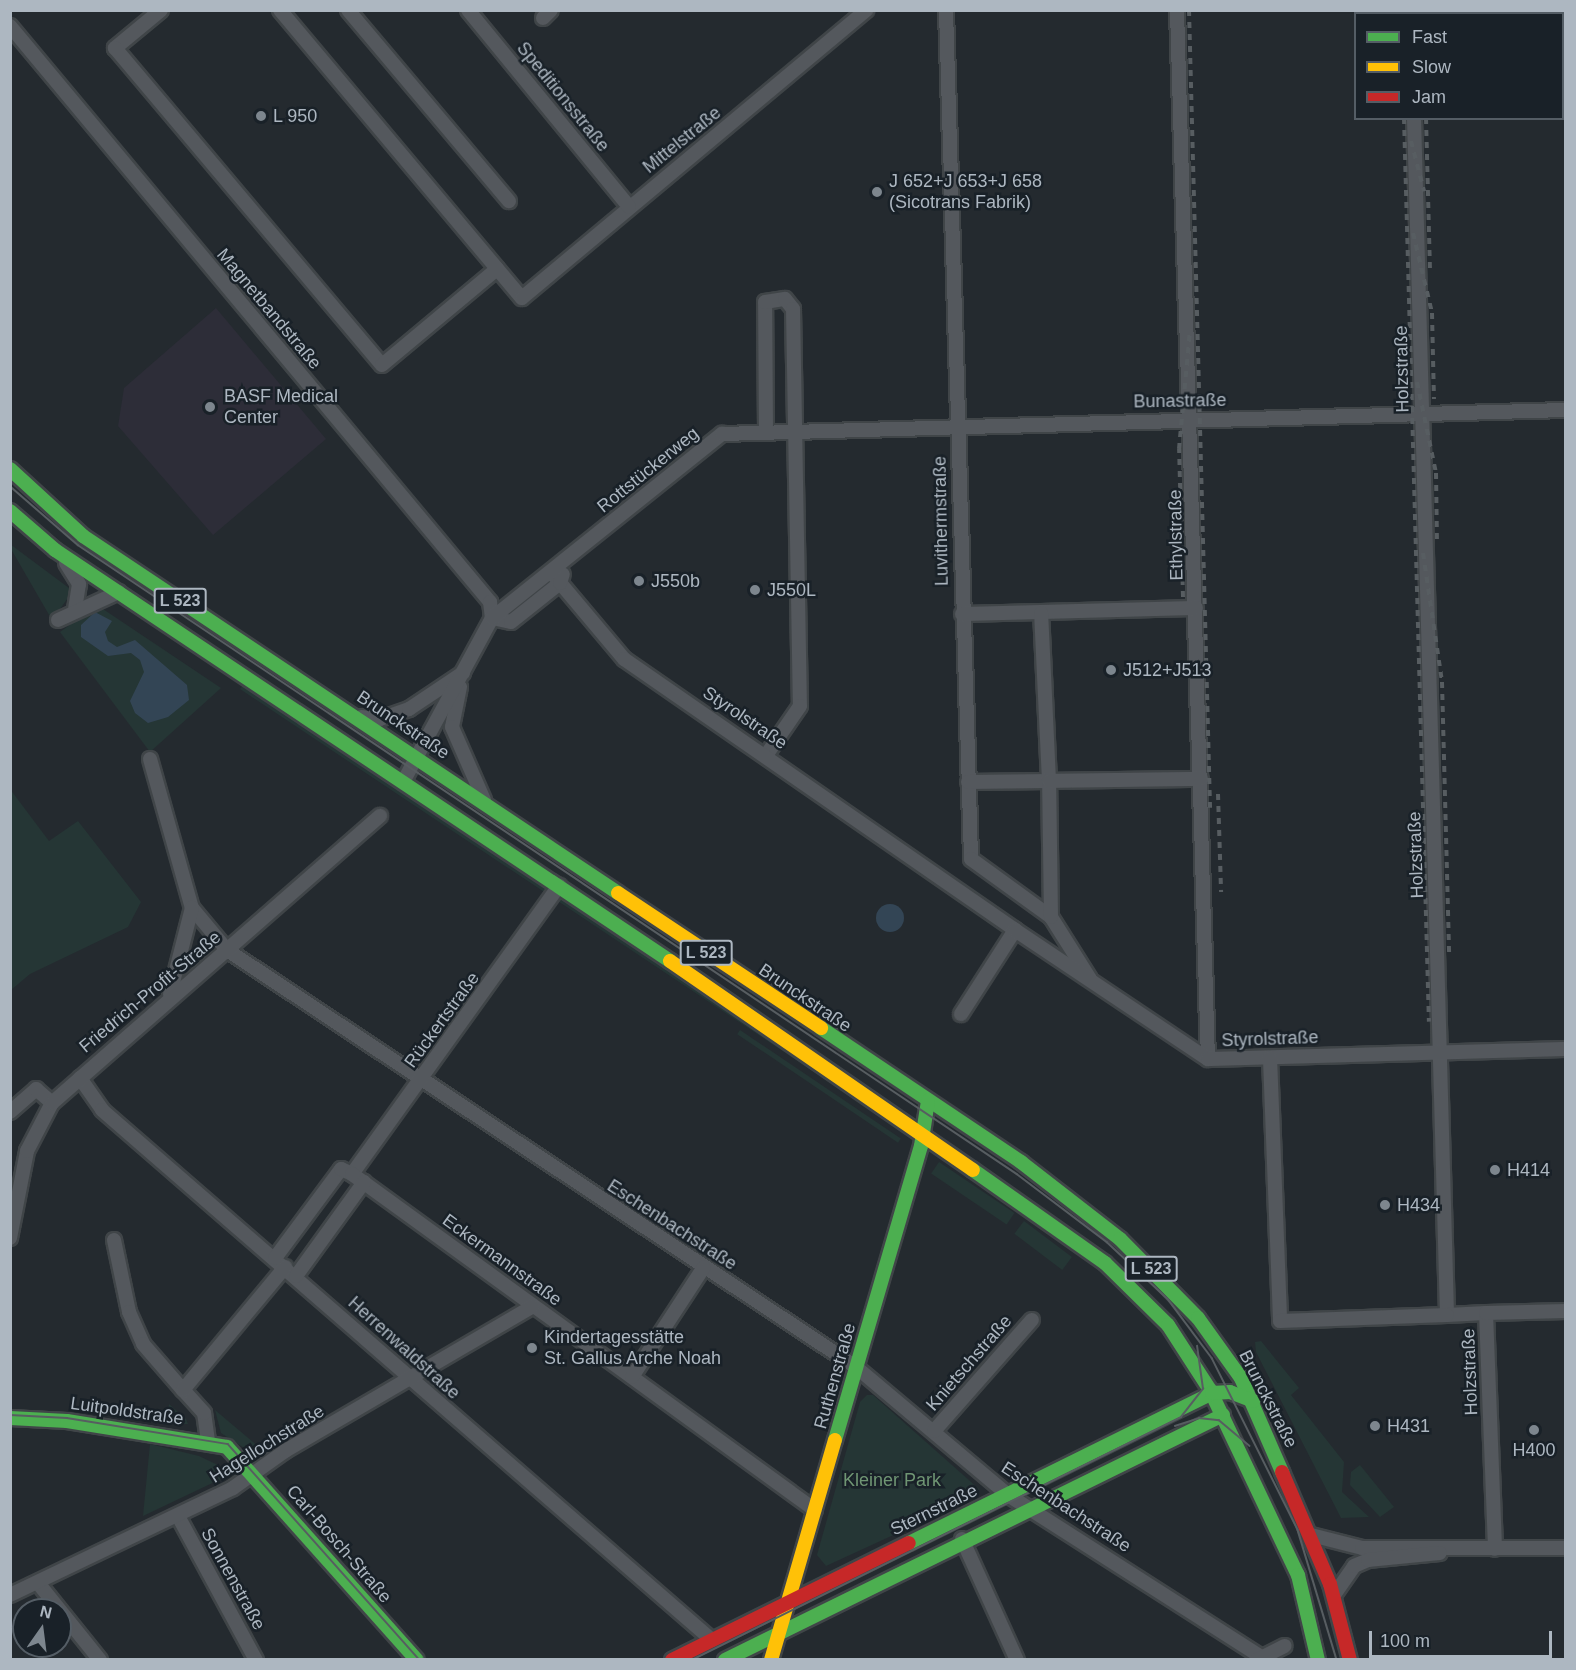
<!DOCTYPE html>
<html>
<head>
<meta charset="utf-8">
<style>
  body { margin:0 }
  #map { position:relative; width:1576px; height:1670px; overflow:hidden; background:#242a2f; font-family:Arial,sans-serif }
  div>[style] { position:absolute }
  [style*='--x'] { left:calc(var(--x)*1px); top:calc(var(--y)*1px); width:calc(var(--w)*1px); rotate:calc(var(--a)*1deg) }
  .medical>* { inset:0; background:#2d2d38 }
  .green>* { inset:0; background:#253635; transform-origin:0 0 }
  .water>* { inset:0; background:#334555 }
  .round { border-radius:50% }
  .roads { filter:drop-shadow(2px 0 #404548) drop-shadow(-2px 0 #404548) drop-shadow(0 2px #404548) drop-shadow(0 -2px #404548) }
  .street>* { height:14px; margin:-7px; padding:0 7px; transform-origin:7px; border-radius:7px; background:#54585d }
  .fast>* { height:14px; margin:-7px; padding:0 7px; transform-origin:7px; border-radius:7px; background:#4caf50 }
  .slow>* { height:14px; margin:-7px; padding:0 7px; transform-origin:7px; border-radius:7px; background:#ffc107 }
  .jam>* { height:14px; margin:-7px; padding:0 7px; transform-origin:7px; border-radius:7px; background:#c62828 }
  .tram>* { height:1.5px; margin:-0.75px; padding:0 0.75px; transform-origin:0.75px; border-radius:0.75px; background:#575d61 }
  .rail>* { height:4px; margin-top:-2px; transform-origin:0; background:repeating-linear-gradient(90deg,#575d61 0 6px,transparent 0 12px) }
  .dots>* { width:16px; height:16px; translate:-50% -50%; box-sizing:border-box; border:3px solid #192128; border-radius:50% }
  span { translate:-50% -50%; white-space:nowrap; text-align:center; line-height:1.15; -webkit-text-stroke:5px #192128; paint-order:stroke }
  .shield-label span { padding:2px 4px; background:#192128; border:2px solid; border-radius:4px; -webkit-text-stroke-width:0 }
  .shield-label { font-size:16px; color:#adb7c1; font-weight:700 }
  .street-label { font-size:18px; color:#adb7c1 }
  .poi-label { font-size:18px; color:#adb7c1 }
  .left { translate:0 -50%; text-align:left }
  .park-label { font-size:18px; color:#6f9573 }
  .frame { position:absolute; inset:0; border:12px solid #adb7c1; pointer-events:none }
  .legend { position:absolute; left:1354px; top:12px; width:210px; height:108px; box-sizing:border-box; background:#192128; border:2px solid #545d65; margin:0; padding:8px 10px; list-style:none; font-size:18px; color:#adb7c1 }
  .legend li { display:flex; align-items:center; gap:12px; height:30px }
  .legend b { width:30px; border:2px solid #545d65 }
  .north { position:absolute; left:12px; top:1598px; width:60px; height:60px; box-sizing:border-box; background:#192128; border:2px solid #545d65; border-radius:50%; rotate:14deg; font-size:16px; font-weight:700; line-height:24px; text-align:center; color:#adb7c1 }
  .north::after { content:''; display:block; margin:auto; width:21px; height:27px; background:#7d868e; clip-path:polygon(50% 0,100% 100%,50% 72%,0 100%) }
  .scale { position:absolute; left:1369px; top:1631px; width:183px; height:27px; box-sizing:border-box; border:3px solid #adb7c1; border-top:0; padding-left:8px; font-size:18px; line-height:21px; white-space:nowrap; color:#adb7c1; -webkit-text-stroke:4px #192128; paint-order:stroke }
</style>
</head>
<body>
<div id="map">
  <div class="medical">
    <div style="clip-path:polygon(216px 308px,326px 439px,213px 535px,118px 426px,124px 388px)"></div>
  </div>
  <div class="green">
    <div style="clip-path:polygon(10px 544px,73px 591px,52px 620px,11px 549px)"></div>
    <div style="clip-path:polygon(97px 605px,221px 688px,150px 752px,60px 632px)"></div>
    <div style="clip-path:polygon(245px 683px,915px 1133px,916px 1140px,240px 689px)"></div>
    <div style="clip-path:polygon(10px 789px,49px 841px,78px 821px,141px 902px,128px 927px,30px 974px,11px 990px)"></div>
    <div style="left:740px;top:1030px;width:194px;height:5px;rotate:34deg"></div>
    <div style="left:939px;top:1162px;width:91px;height:14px;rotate:34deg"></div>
    <div style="left:1024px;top:1221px;width:60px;height:16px;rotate:37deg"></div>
    <div style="clip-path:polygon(1261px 1341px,1299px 1388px,1291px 1395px,1344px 1462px,1342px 1492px,1369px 1517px,1341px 1518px,1256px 1352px,1255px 1342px)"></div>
    <div style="clip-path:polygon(867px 1395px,873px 1395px,979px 1489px,976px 1497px,826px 1566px,817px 1555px,860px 1402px)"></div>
    <div style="clip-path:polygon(169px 1404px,186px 1419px,188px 1424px,166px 1424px)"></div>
    <div style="clip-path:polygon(215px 1410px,259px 1447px,252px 1453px,221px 1433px)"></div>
    <div style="clip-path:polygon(150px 1444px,199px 1456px,224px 1468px,225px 1477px,143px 1516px)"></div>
    <div style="clip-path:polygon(1360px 1465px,1394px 1507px,1380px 1517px,1350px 1485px,1351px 1472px)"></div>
  </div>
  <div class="water">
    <div style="clip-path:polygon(95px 612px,112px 621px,105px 632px,108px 641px,117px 647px,135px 640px,187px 685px,189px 700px,168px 717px,148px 723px,135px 713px,130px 701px,144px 672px,140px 660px,131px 653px,108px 656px,81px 637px,81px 625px)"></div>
    <div class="round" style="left:876px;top:904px;width:28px;height:28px"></div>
  </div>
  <div class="roads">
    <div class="street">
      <div style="--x:161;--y:10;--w:60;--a:140.4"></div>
      <div style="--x:115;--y:48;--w:414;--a:49.9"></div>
      <div style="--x:382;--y:365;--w:150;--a:-39.9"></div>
      <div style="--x:280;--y:10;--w:376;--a:50"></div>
      <div style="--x:522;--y:298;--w:449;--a:-39.9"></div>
      <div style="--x:348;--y:10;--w:250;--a:49.9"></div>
      <div style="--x:468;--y:10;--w:254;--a:50.7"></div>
      <div style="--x:946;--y:10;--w:849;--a:88.31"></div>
      <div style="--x:971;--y:859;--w:99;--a:35.9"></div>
      <div style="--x:1051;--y:917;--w:73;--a:57.8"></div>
      <div style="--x:1177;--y:10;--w:1049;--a:88.31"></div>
      <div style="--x:1411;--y:10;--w:4;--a:90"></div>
      <div style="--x:543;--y:18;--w:11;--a:-45"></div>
      <div style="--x:10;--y:26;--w:750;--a:50.19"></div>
      <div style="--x:490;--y:602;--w:16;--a:83"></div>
      <div style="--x:1414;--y:118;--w:1197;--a:88.42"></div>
      <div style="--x:1447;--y:1315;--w:39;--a:-3"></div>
      <div style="--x:1486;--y:1313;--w:236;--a:87.8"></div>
      <div style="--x:766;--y:432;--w:130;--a:-90.4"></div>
      <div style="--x:765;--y:302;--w:20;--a:-9"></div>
      <div style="--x:785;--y:299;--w:13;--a:51"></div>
      <div style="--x:793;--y:309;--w:397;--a:89"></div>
      <div style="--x:800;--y:706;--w:58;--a:124.5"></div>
      <div style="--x:66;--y:563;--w:25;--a:58"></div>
      <div style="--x:79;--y:584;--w:24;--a:99"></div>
      <div style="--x:551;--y:572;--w:114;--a:50"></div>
      <div style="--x:624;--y:659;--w:476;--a:34.7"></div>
      <div style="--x:1015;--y:930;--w:100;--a:122.7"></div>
      <div style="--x:962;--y:614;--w:234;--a:-1.5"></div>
      <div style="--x:492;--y:618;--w:19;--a:12"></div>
      <div style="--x:511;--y:622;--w:63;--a:-38.5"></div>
      <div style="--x:560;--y:583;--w:9;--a:-72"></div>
      <div style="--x:58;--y:620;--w:67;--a:-24.7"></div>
      <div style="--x:460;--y:687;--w:41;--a:101.3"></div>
      <div style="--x:452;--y:727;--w:80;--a:66.3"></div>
      <div style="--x:361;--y:717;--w:19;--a:6"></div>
      <div style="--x:380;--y:719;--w:31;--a:-19"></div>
      <div style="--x:409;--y:709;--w:65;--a:-33.7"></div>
      <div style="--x:150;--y:759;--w:155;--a:74.3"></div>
      <div style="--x:192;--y:908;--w:55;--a:50.2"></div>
      <div style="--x:227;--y:950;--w:755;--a:33.54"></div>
      <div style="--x:856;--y:1367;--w:199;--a:40.1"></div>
      <div style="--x:1008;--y:1495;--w:300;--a:32.6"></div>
      <div style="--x:403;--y:782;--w:187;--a:-61.5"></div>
      <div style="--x:492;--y:618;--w:295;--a:-38.7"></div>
      <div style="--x:722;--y:434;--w:844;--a:-1.63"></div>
      <div style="--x:968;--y:782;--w:81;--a:-0.7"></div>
      <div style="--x:1049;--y:781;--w:168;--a:-92.7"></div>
      <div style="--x:1051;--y:917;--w:136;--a:-90.8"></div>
      <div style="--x:1049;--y:781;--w:152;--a:-0.8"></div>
      <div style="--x:1015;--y:930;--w:232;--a:33.8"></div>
      <div style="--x:1208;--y:1059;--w:358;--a:-1.6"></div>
      <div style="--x:170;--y:994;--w:89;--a:-75.7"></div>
      <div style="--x:1270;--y:1058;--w:263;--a:87.8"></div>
      <div style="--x:1280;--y:1321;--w:167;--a:-2.1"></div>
      <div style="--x:80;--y:1078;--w:39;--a:55"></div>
      <div style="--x:102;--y:1110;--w:808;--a:40.99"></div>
      <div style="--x:10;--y:1112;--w:35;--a:-41"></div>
      <div style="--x:36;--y:1089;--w:21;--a:41"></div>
      <div style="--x:352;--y:1174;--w:355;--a:-54.3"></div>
      <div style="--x:10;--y:1238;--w:89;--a:-78.9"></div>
      <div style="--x:27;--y:1151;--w:54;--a:-62.5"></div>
      <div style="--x:52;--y:1103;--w:436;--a:-41.2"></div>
      <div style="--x:114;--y:1240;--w:74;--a:78.2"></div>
      <div style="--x:129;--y:1312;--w:35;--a:66"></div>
      <div style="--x:143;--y:1344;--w:61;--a:49"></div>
      <div style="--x:275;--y:1258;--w:111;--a:-53.4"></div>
      <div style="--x:341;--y:1169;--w:12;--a:24"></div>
      <div style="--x:352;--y:1174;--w:572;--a:35.97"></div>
      <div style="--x:296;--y:1276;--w:116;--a:-54.1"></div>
      <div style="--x:1486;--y:1313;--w:80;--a:-1.4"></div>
      <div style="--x:632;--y:1377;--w:131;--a:-56.8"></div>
      <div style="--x:934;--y:1431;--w:148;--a:-48.6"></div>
      <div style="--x:208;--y:1441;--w:28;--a:-98"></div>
      <div style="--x:204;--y:1413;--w:31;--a:-132"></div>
      <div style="--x:183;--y:1390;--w:160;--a:-50.3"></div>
      <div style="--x:178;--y:1516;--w:164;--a:61.6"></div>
      <div style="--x:1311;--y:1535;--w:53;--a:14.3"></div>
      <div style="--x:1362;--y:1548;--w:204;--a:0"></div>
      <div style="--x:962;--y:1539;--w:133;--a:65.6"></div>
      <div style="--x:38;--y:1583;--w:99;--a:51.2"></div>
      <div style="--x:10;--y:1595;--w:247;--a:-25.6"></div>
      <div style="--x:233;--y:1488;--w:64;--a:-35.4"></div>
      <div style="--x:285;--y:1451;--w:287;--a:-30.3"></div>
      <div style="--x:1334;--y:1595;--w:35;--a:-55"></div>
      <div style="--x:1354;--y:1566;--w:15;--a:-23"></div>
      <div style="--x:1368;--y:1560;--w:72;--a:-5.6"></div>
      <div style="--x:1257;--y:1660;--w:31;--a:-27"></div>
    </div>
    <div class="fast">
      <div style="--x:10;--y:469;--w:99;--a:42.5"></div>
      <div style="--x:83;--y:536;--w:643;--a:33.71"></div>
      <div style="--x:10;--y:511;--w:60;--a:40.9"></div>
      <div style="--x:55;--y:550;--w:740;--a:33.75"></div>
      <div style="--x:821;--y:1028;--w:241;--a:33.8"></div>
      <div style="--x:1021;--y:1162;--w:125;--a:37.9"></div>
      <div style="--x:1120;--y:1239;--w:111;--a:45.4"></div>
      <div style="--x:1198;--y:1318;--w:74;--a:54.4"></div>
      <div style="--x:1241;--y:1378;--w:103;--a:66.4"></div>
      <div style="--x:973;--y:1170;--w:161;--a:35.2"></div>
      <div style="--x:1105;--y:1263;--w:88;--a:44.5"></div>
      <div style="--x:1168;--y:1325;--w:77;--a:57.1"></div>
      <div style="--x:1210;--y:1390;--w:205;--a:64.6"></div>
      <div style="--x:1298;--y:1575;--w:87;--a:76.8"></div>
      <div style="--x:10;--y:1418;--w:57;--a:3"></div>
      <div style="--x:67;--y:1421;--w:162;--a:9.2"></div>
      <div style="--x:227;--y:1447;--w:285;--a:48.3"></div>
      <div style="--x:835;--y:1440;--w:306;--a:-73.7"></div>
      <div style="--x:921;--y:1146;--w:46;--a:-81.2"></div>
      <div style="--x:909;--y:1543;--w:338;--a:-26.3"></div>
      <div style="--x:1212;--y:1393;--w:18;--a:-3"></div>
      <div style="--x:1230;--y:1392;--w:25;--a:21"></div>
      <div style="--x:725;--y:1660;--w:555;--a:-26.2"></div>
    </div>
    <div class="slow">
      <div style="--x:618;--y:893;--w:244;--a:33.6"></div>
      <div style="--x:670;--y:961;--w:368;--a:34.6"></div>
      <div style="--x:771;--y:1660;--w:229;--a:-73.8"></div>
    </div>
    <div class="jam">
      <div style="--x:1282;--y:1472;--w:122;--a:66.8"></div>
      <div style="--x:1330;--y:1584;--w:79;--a:75.3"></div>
      <div style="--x:672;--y:1660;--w:264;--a:-26.3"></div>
    </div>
  </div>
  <div class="tram">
    <div style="--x:10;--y:486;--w:90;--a:40.9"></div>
    <div style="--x:78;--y:545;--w:1130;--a:33.82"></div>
    <div style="--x:1017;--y:1174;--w:113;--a:37.1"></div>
    <div style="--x:1107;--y:1242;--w:83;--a:43.1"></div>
    <div style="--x:1168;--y:1299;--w:74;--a:53.3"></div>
    <div style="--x:1212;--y:1358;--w:192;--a:63.4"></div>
    <div style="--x:1298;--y:1530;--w:136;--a:73.3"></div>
    <div style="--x:10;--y:1415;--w:57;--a:3"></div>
    <div style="--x:67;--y:1418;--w:163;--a:9.2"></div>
    <div style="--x:228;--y:1444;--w:289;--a:48.4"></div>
    <div style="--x:1175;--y:1426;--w:25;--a:-18"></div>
    <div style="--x:1199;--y:1418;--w:20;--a:6"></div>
    <div style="--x:1219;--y:1420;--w:40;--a:40"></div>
    <div style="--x:692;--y:1660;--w:546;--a:-26.42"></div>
    <div style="--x:1181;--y:1417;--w:36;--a:-52"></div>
    <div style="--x:1203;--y:1389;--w:43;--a:-97.9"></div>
  </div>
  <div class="rail">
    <div style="--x:1189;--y:10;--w:798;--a:88.49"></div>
    <div style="--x:1402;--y:10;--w:4;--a:90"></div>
    <div style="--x:1424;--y:10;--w:4;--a:90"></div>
    <div style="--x:1404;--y:118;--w:904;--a:88.42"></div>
    <div style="--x:1426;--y:118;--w:155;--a:88.5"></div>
    <div style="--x:1411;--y:141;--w:52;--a:75.4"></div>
    <div style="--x:1413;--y:233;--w:82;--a:76.6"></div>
    <div style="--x:1432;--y:313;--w:86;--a:88.7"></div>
    <div style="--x:1417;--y:382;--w:93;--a:78.2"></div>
    <div style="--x:1436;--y:473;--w:68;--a:89.2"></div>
    <div style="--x:1423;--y:553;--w:130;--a:81.6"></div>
    <div style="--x:1442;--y:682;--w:273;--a:88.5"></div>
    <div style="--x:1183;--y:597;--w:148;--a:-91.5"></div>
    <div style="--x:1179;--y:449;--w:120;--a:-84.7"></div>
    <div style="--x:1218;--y:794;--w:98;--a:88.2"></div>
  </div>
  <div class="dots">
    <div style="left:261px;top:116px;background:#7d868e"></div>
    <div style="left:877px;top:192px;background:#7d868e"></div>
    <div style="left:210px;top:407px;background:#7d868e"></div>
    <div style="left:639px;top:581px;background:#7d868e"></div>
    <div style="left:755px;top:590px;background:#7d868e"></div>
    <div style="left:1111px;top:670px;background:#7d868e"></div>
    <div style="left:1495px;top:1170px;background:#7d868e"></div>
    <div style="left:1385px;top:1205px;background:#7d868e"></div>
    <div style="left:532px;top:1348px;background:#7d868e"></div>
    <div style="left:1375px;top:1426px;background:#7d868e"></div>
    <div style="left:1534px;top:1430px;background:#7d868e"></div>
  </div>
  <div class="shield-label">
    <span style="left:180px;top:601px">L 523</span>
    <span style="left:706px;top:953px">L 523</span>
    <span style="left:1151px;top:1269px">L 523</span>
  </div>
  <div class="street-label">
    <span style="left:563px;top:97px;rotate:51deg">Speditionsstraße</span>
    <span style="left:682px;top:140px;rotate:-39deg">Mittelstraße</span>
    <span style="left:269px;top:309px;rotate:50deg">Magnetbandstraße</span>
    <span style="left:1402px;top:369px;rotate:-91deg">Holzstraße</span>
    <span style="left:1180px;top:401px;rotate:-1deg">Bunastraße</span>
    <span style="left:648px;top:470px;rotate:-39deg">Rottstückerweg</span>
    <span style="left:941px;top:521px;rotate:-91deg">Luvithermstraße</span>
    <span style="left:1176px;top:535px;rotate:-91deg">Ethylstraße</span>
    <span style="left:745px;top:718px;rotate:34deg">Styrolstraße</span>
    <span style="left:403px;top:725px;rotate:34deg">Brunckstraße</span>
    <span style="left:1416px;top:855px;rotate:-92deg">Holzstraße</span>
    <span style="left:150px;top:992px;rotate:-40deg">Friedrich-Profit-Straße</span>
    <span style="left:805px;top:998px;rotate:34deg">Brunckstraße</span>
    <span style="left:442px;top:1020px;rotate:-54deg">Rückertstraße</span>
    <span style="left:1270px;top:1039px;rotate:-2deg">Styrolstraße</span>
    <span style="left:672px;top:1225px;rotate:33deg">Eschenbachstraße</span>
    <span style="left:502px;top:1260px;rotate:36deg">Eckermannstraße</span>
    <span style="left:404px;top:1348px;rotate:42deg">Herrenwaldstraße</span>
    <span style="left:969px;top:1363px;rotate:-49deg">Knietschstraße</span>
    <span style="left:1470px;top:1372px;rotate:-92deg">Holzstraße</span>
    <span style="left:835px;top:1376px;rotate:-74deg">Ruthenstraße</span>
    <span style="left:1268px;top:1399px;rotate:63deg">Brunckstraße</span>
    <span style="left:127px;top:1411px;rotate:8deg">Luitpoldstraße</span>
    <span style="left:267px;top:1444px;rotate:-32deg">Hagellochstraße</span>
    <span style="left:1066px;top:1507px;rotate:33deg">Eschenbachstraße</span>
    <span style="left:934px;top:1510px;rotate:-26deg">Sternstraße</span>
    <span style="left:339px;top:1544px;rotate:49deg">Carl-Bosch-Straße</span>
    <span style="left:233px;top:1579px;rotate:61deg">Sonnenstraße</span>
  </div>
  <div class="poi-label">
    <span class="left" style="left:273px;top:116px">L 950</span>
    <span class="left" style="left:889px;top:192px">J 652+J 653+J 658<br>(Sicotrans Fabrik)</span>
    <span class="left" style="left:224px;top:407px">BASF Medical<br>Center</span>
    <span class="left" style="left:651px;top:581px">J550b</span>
    <span class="left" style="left:767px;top:590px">J550L</span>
    <span class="left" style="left:1123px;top:670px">J512+J513</span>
    <span class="left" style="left:1507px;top:1170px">H414</span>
    <span class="left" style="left:1397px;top:1205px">H434</span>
    <span class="left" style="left:544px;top:1348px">Kindertagesstätte<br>St. Gallus Arche Noah</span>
    <span class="left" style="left:1387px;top:1426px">H431</span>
    <span style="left:1534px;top:1450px">H400</span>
  </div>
  <div class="park-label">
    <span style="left:892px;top:1480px">Kleiner Park</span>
  </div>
  <div class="frame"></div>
  <ul class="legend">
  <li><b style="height:8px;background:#4caf50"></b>Fast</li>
  <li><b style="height:8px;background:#ffc107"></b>Slow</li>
  <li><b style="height:8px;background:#c62828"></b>Jam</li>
  </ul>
  <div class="north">N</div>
  <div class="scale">100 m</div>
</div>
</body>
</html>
